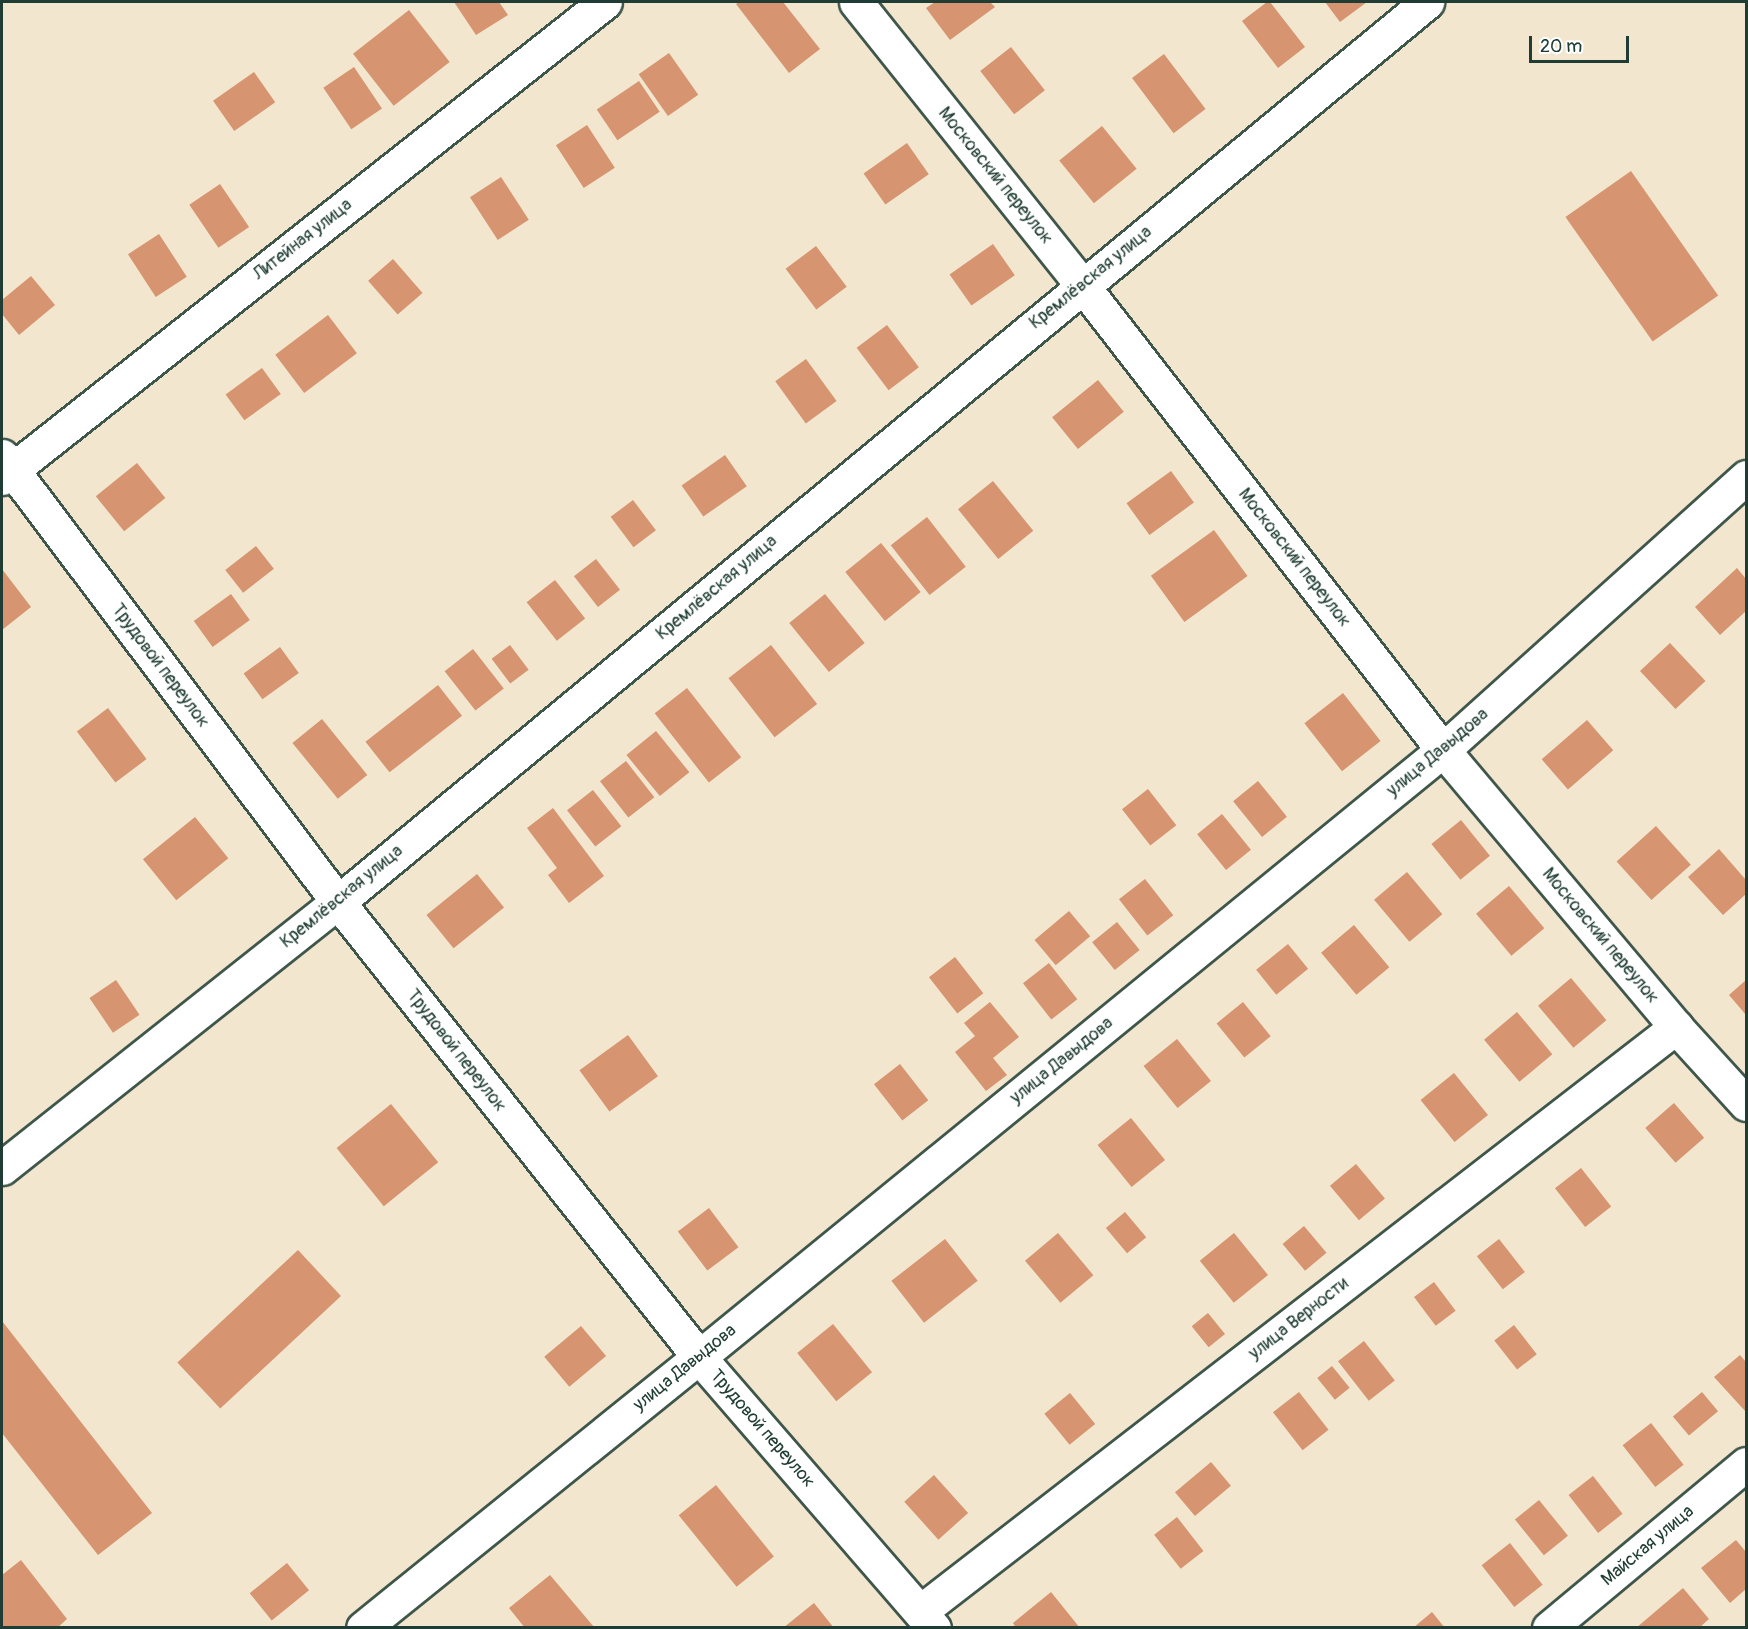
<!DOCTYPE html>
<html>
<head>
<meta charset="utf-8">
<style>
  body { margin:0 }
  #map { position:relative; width:1748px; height:1629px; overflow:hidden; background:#f2e6ce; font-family:Pangolin,sans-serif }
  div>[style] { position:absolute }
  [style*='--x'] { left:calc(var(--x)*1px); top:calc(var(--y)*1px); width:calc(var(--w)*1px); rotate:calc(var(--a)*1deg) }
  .building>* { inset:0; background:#d69470; transform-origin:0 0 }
  .roads { filter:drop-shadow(2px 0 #3f564b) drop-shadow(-2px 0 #3f564b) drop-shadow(0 2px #3f564b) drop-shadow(0 -2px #3f564b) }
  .minor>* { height:33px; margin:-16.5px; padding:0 16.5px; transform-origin:16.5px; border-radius:16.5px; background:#fff }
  span { translate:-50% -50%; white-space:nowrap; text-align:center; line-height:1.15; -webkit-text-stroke:4.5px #fff; paint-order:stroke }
  .street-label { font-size:18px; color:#1f3d34 }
  .frame { position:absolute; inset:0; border:3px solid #1f3d34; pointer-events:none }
  .scale { position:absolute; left:1529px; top:36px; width:100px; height:27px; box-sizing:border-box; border:3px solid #1f3d34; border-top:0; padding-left:8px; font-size:18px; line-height:21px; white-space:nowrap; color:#1f3d34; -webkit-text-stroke:4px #fff; paint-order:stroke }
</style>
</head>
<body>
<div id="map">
  <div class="building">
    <div style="clip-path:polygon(454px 2px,499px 2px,508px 15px,476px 35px)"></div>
    <div style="clip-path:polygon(739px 2px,783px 2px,820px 49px,789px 73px,736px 4px)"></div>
    <div style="clip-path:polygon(935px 2px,990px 2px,995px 7px,950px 40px,926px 8px)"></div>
    <div style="clip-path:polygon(1267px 2px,1270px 2px,1305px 47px,1278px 68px,1242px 21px)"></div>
    <div style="clip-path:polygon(1325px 2px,1367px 2px,1340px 22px)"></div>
    <div style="left:409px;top:10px;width:66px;height:71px;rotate:52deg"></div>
    <div style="left:1011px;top:47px;width:55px;height:39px;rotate:52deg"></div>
    <div style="left:669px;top:53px;width:51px;height:37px;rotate:55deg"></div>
    <div style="left:1164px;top:54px;width:69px;height:40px;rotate:53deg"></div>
    <div style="left:354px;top:67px;width:50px;height:37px;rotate:56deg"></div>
    <div style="left:254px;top:72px;width:37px;height:50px;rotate:55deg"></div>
    <div style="left:639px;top:81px;width:37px;height:51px;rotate:56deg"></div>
    <div style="left:587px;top:125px;width:51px;height:37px;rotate:57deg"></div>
    <div style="left:1102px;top:126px;width:55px;height:55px;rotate:51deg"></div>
    <div style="left:907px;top:143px;width:38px;height:53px;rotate:55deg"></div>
    <div style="left:1631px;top:171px;width:152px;height:80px;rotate:55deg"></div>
    <div style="left:501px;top:177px;width:51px;height:37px;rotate:57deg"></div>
    <div style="left:220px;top:184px;width:52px;height:37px;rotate:56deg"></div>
    <div style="left:159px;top:234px;width:51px;height:37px;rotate:57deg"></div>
    <div style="left:993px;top:244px;width:38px;height:53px;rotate:55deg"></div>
    <div style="left:816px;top:246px;width:51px;height:38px;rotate:53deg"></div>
    <div style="left:393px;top:259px;width:45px;height:33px;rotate:49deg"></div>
    <div style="clip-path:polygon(31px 276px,55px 305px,19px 335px,2px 314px,2px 300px)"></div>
    <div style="left:328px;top:315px;width:48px;height:66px;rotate:53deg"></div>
    <div style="left:887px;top:325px;width:53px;height:38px;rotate:53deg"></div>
    <div style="left:806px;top:359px;width:52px;height:38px;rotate:54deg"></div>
    <div style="left:262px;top:368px;width:32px;height:45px;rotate:54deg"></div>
    <div style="left:1098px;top:380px;width:41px;height:59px;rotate:51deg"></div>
    <div style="left:725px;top:455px;width:38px;height:53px;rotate:55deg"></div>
    <div style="left:137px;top:463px;width:45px;height:53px;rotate:51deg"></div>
    <div style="left:1171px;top:471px;width:39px;height:55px;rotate:54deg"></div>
    <div style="left:993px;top:481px;width:64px;height:45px;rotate:51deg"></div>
    <div style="left:633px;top:500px;width:38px;height:28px;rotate:53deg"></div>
    <div style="left:927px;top:517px;width:63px;height:46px;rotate:52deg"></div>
    <div style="left:1214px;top:530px;width:57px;height:78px;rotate:54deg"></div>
    <div style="left:881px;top:543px;width:63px;height:46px;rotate:51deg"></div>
    <div style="left:256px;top:546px;width:29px;height:39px;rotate:52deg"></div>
    <div style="left:596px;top:559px;width:39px;height:28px;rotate:52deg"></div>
    <div style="clip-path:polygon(1737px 568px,1746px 579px,1746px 611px,1720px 635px,1695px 607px)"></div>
    <div style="clip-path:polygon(2px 569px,31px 607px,2px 630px)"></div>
    <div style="left:555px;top:580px;width:49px;height:36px;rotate:52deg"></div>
    <div style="left:231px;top:594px;width:32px;height:46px;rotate:54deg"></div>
    <div style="left:825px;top:594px;width:63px;height:46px;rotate:51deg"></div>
    <div style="left:1670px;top:643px;width:52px;height:41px;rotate:47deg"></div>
    <div style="left:510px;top:645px;width:31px;height:23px;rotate:53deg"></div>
    <div style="left:771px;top:645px;width:75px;height:54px;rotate:52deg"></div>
    <div style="left:280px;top:647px;width:32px;height:45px;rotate:54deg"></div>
    <div style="left:473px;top:649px;width:50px;height:36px;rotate:52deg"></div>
    <div style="left:438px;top:685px;width:39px;height:92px;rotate:52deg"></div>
    <div style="left:687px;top:688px;width:88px;height:41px;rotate:52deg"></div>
    <div style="left:1343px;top:693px;width:61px;height:49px;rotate:52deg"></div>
    <div style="left:108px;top:708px;width:64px;height:39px;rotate:53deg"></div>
    <div style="left:322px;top:719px;width:72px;height:38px;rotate:51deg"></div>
    <div style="left:1587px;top:720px;width:40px;height:60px;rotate:49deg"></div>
    <div style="left:656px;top:731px;width:53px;height:38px;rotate:51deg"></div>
    <div style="left:626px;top:761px;width:46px;height:33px;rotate:52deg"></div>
    <div style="left:1258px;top:781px;width:46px;height:32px;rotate:51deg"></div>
    <div style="left:1148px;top:789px;width:46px;height:33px;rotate:52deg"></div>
    <div style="left:593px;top:790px;width:46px;height:33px;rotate:52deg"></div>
    <div style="clip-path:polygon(553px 808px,604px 876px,569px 903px,548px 875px,557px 868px,527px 828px)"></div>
    <div style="left:1222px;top:814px;width:46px;height:32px;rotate:51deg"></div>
    <div style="left:195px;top:817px;width:53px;height:67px;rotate:51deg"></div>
    <div style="left:1461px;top:820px;width:46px;height:38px;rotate:51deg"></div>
    <div style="left:1656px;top:826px;width:52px;height:53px;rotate:48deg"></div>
    <div style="clip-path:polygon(1719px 849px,1746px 880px,1746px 894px,1723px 915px,1688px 877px)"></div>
    <div style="left:1407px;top:872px;width:55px;height:43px;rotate:50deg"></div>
    <div style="left:477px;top:874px;width:43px;height:65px;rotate:51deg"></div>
    <div style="left:1145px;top:879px;width:46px;height:33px;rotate:52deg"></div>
    <div style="left:1509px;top:886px;width:55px;height:43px;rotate:50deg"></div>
    <div style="left:1069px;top:911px;width:33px;height:45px;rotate:50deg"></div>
    <div style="left:1117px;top:922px;width:36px;height:32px;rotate:51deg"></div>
    <div style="left:1354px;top:925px;width:55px;height:43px;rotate:50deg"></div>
    <div style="left:1288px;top:944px;width:32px;height:41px;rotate:51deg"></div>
    <div style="left:955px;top:957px;width:46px;height:33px;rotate:52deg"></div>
    <div style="left:1049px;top:963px;width:46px;height:33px;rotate:52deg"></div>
    <div style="left:1571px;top:978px;width:55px;height:43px;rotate:50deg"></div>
    <div style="left:116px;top:980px;width:42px;height:32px;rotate:56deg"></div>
    <div style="clip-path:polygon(1746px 980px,1746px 1015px,1729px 995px)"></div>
    <div style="clip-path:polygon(990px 1002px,1019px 1037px,993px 1058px,1007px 1075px,986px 1091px,955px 1052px,975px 1036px,964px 1023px)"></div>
    <div style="left:1243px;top:1002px;width:44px;height:34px;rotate:51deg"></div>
    <div style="left:1517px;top:1012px;width:55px;height:43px;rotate:50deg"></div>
    <div style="left:628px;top:1035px;width:51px;height:60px;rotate:54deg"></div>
    <div style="left:1177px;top:1039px;width:54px;height:43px;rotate:51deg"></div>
    <div style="left:900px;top:1064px;width:46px;height:33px;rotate:52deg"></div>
    <div style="left:1454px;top:1073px;width:54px;height:43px;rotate:51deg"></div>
    <div style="left:1674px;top:1103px;width:46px;height:38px;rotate:49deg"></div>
    <div style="left:391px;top:1104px;width:75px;height:70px;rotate:51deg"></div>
    <div style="left:1131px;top:1118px;width:54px;height:43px;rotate:51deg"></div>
    <div style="left:1356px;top:1164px;width:45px;height:34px;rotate:50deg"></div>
    <div style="left:1581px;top:1168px;width:49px;height:33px;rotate:52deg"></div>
    <div style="left:709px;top:1208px;width:49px;height:39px;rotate:53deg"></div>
    <div style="left:1125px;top:1212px;width:33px;height:25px;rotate:50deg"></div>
    <div style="left:1304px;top:1226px;width:35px;height:28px;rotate:50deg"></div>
    <div style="left:1058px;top:1233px;width:55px;height:43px;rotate:50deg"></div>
    <div style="left:1234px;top:1233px;width:54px;height:44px;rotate:51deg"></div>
    <div style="left:945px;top:1239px;width:53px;height:68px;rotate:52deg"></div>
    <div style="left:1499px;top:1239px;width:42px;height:28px;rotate:52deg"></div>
    <div style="left:298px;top:1250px;width:63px;height:165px;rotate:47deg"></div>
    <div style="left:1434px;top:1282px;width:36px;height:25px;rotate:53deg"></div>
    <div style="left:1208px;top:1313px;width:27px;height:21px;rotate:51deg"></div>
    <div style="clip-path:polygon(2px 1321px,152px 1513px,98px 1555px,2px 1433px)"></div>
    <div style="left:833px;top:1324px;width:62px;height:46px;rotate:51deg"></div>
    <div style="left:1514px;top:1325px;width:37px;height:25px;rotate:52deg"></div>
    <div style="left:581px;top:1326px;width:39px;height:48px;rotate:50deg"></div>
    <div style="left:1364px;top:1341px;width:50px;height:33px;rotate:52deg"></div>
    <div style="clip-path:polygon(1740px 1355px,1746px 1362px,1746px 1412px,1714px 1377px)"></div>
    <div style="left:1332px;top:1366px;width:28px;height:19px;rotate:51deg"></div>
    <div style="left:1299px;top:1392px;width:48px;height:33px;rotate:52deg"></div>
    <div style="left:1702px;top:1392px;width:25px;height:38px;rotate:50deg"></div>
    <div style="left:1070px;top:1393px;width:40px;height:33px;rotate:51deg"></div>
    <div style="left:1651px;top:1423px;width:53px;height:36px;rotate:52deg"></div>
    <div style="left:1211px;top:1462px;width:31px;height:47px;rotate:50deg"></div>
    <div style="left:934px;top:1475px;width:51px;height:40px;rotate:48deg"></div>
    <div style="left:1593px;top:1476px;width:48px;height:31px;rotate:52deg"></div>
    <div style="left:716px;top:1485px;width:92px;height:48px;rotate:51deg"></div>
    <div style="left:1539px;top:1500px;width:46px;height:31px;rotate:51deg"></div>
    <div style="left:1177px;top:1517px;width:43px;height:29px;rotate:52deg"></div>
    <div style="clip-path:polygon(1736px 1540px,1746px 1552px,1746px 1589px,1730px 1603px,1701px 1568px)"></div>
    <div style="left:1510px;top:1543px;width:53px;height:36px;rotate:52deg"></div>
    <div style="clip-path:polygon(21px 1560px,67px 1619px,57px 1628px,4px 1628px,2px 1624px,2px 1575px)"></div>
    <div style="left:287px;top:1563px;width:35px;height:48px;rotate:51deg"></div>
    <div style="clip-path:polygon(550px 1575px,594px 1627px,593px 1628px,525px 1628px,509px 1608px)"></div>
    <div style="clip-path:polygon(1683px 1588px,1709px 1619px,1699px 1628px,1636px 1628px)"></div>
    <div style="clip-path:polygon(1051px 1592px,1080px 1628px,1016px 1628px,1013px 1623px)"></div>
    <div style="clip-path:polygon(814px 1603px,834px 1628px,783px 1628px)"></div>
    <div style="clip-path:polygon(1432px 1612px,1445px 1628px,1413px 1628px)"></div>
  </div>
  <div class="roads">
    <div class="minor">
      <div style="--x:856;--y:2;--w:362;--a:51.4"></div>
      <div style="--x:1082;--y:285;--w:589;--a:52.18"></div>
      <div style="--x:1443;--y:750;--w:362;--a:49.9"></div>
      <div style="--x:1676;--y:1027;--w:104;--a:47.7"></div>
      <div style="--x:2;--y:456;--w:558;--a:53.01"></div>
      <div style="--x:338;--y:902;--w:581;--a:51.57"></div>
      <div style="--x:699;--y:1357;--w:359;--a:49.1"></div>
      <div style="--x:2;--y:478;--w:768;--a:-38.29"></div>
      <div style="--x:2;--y:1168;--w:429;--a:-38.4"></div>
      <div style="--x:338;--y:902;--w:1413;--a:-39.57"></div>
      <div style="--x:921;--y:1611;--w:955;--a:-37.72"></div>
      <div style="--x:363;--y:1628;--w:432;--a:-38.9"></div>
      <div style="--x:699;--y:1357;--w:960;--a:-39.21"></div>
      <div style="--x:1443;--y:750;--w:408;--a:-42"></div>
      <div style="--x:1549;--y:1628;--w:256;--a:-39.8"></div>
    </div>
  </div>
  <div class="street-label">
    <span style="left:995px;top:176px;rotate:51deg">Московский переулок</span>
    <span style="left:303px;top:240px;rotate:-38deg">Литейная улица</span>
    <span style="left:1091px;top:278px;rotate:-39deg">Кремлёвская улица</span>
    <span style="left:1294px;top:558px;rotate:52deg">Московский переулок</span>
    <span style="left:717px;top:588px;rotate:-40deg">Кремлёвская улица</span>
    <span style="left:160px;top:666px;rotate:53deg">Трудовой переулок</span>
    <span style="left:1438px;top:753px;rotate:-40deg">улица Давыдова</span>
    <span style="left:342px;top:897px;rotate:-39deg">Кремлёвская улица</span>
    <span style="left:1600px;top:936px;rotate:50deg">Московский переулок</span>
    <span style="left:456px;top:1051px;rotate:52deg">Трудовой переулок</span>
    <span style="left:1062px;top:1061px;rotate:-39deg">улица Давыдова</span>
    <span style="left:1299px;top:1319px;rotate:-38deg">улица Верности</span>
    <span style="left:685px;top:1368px;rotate:-39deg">улица Давыдова</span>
    <span style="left:762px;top:1429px;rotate:49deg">Трудовой переулок</span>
    <span style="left:1648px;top:1546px;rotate:-40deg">Майская улица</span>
  </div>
  <div class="frame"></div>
  <div class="scale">20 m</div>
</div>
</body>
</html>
